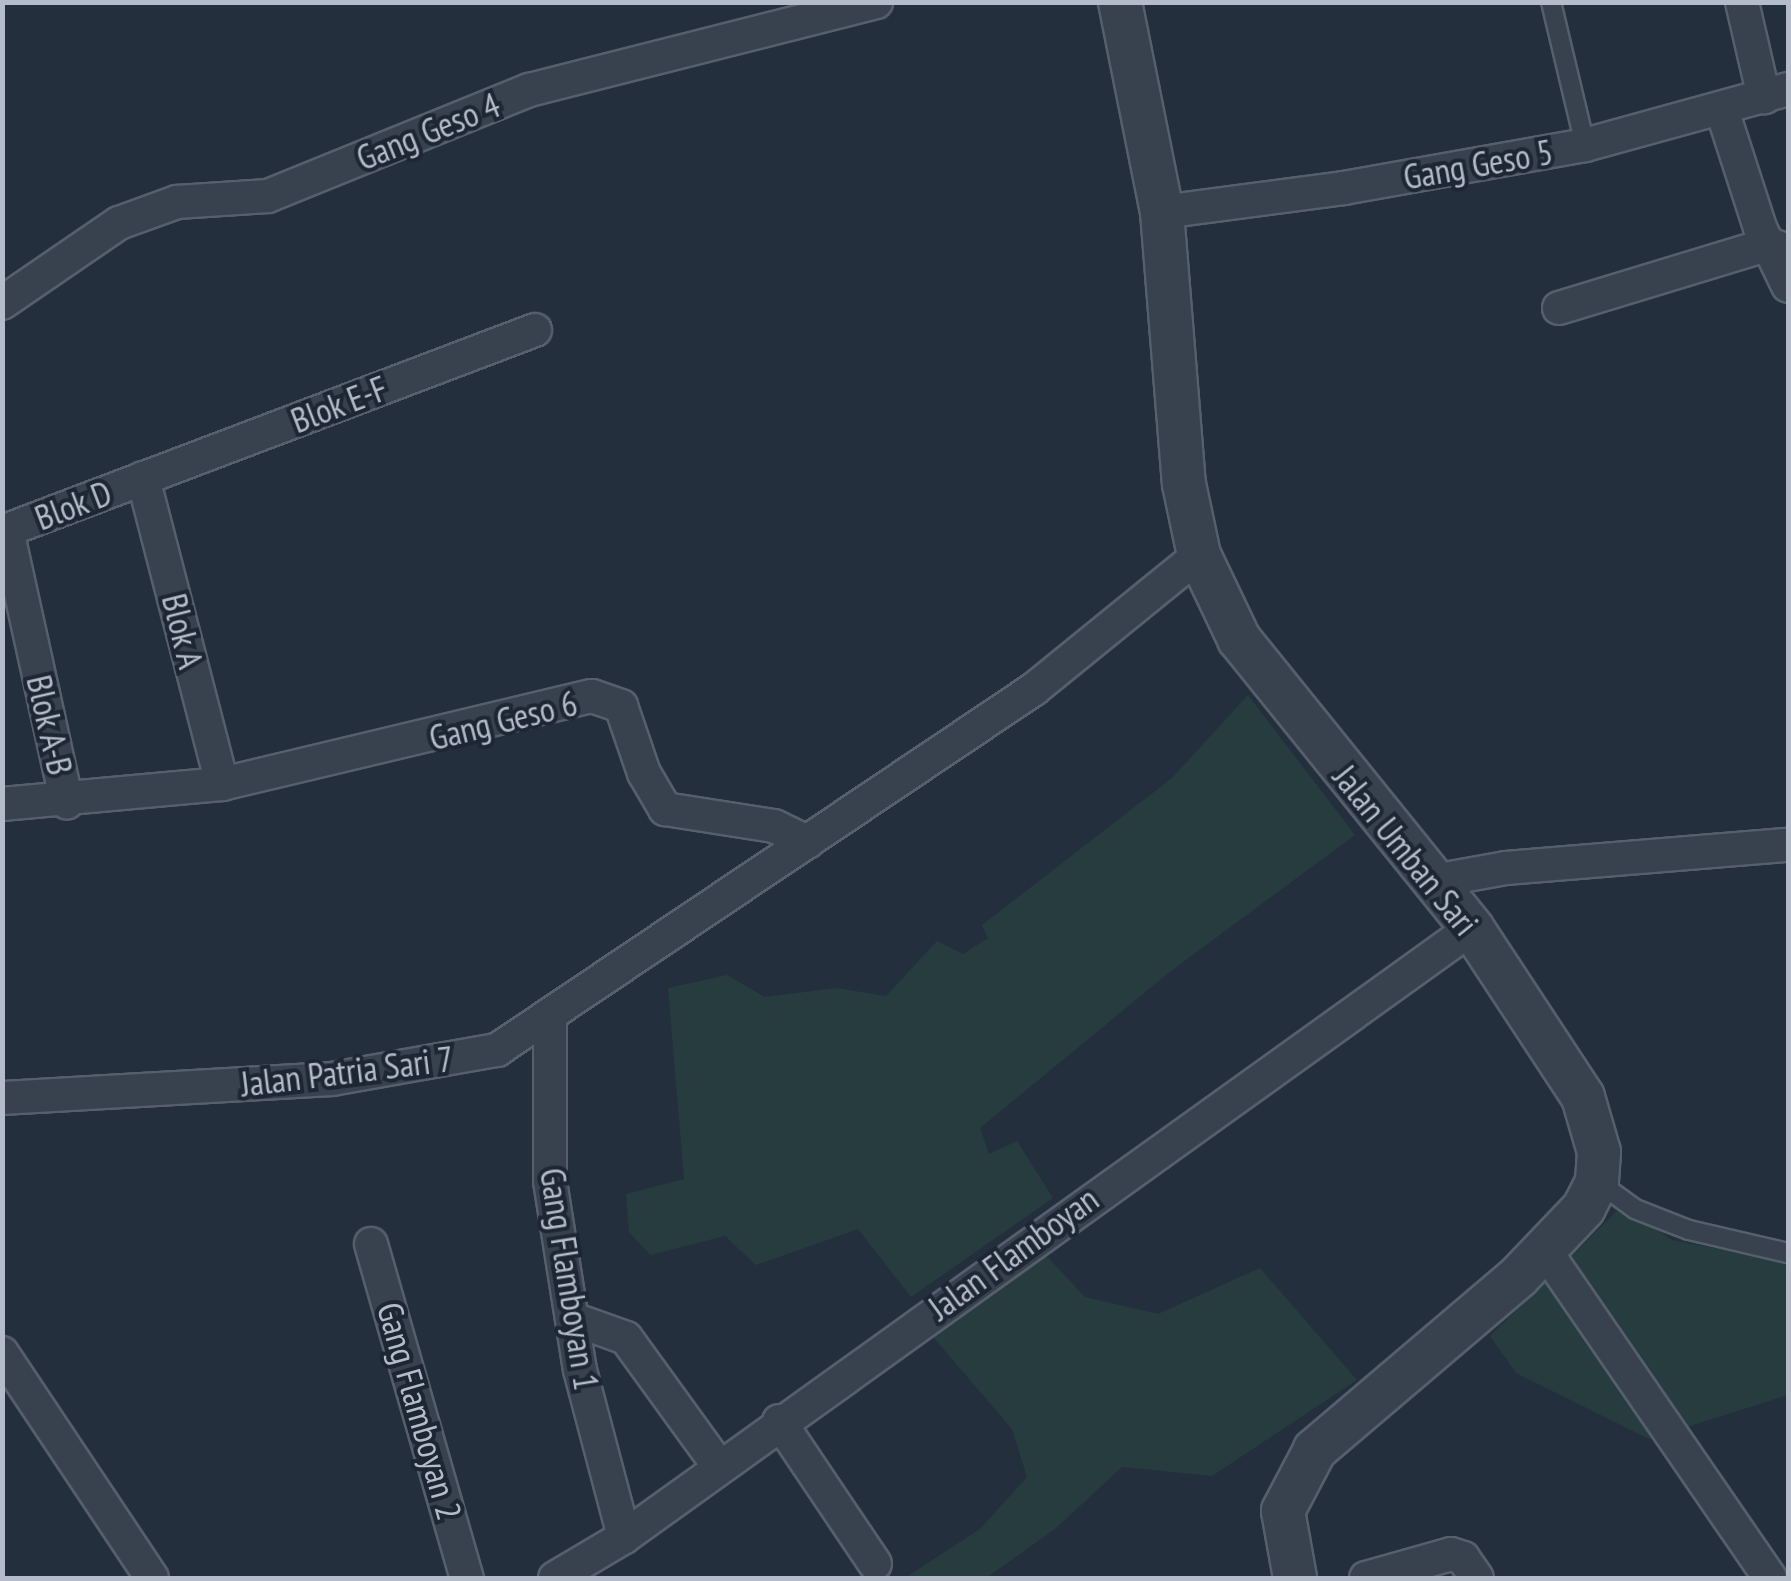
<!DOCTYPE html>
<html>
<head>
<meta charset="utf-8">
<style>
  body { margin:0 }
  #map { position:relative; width:1791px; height:1581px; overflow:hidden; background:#242f3e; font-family:"PT Sans Narrow",sans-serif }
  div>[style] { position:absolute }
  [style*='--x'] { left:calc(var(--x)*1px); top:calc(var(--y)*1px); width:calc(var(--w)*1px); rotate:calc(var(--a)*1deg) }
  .green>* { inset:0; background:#263c3f }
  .roads { filter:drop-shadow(2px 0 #565f6c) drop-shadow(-2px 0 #565f6c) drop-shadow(0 2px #565f6c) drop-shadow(0 -2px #565f6c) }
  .service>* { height:18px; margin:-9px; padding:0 9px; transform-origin:9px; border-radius:9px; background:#38414e }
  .minor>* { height:32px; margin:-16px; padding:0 16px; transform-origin:16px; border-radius:16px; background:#38414e }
  .tertiary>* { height:42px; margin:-21px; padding:0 21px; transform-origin:21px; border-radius:21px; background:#38414e }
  span { translate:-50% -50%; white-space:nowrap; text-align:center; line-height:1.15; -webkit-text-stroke:8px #1d2633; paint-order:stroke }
  .street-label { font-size:35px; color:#b4bcc9 }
  .frame { position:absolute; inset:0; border:5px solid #b4bcc9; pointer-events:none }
</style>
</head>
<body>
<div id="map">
  <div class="green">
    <div style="clip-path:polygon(1248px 695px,1355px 835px,1171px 971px,980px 1128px,989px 1154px,1017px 1141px,1053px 1198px,911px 1297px,858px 1229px,756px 1265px,725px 1236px,650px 1255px,629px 1232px,626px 1194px,684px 1179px,668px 988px,727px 975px,765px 997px,836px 988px,886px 996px,937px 941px,963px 954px,988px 938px,982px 925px,1172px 778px)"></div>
    <div style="clip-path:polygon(1623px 1205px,1672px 1240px,1788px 1262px,1788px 1395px,1649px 1439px,1516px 1373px,1490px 1336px)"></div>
    <div style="clip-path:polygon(1038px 1247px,1085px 1297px,1158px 1314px,1260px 1268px,1357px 1380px,1212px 1476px,1122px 1467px,1055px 1529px,986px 1578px,905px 1578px,980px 1529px,1027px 1477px,1012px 1429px,927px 1330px)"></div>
  </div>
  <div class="roads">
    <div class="service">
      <div style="--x:1551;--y:2;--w:147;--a:76.6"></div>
      <div style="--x:1598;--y:1182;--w:46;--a:36.1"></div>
      <div style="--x:1635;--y:1209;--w:58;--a:21.3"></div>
      <div style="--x:1689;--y:1230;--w:102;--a:13.1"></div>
    </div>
    <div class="minor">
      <div style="--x:1742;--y:2;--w:98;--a:77"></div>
      <div style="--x:1722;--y:110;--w:124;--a:72.1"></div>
      <div style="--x:1760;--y:228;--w:64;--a:64.2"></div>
      <div style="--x:1162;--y:212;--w:184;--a:-7.5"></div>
      <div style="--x:1344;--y:188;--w:245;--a:-10.1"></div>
      <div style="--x:1585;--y:145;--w:211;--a:-15.4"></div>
      <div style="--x:2;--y:303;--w:142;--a:-34.4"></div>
      <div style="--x:119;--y:223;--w:62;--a:-19.9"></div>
      <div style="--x:177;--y:202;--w:91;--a:-3.8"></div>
      <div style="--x:268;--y:196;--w:282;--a:-22.1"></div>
      <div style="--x:529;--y:90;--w:358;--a:-14.2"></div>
      <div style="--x:1559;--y:308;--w:220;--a:-16.9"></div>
      <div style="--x:1769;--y:244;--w:20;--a:20"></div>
      <div style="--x:143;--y:478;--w:316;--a:75.5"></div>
      <div style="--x:7;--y:530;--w:279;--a:77.6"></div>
      <div style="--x:2;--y:532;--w:570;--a:-20.76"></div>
      <div style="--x:2;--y:804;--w:221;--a:-5.2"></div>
      <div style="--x:222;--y:784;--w:380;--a:-13.4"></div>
      <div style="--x:592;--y:696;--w:31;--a:19"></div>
      <div style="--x:621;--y:706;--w:71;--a:71.1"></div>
      <div style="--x:644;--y:773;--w:42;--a:59.7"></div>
      <div style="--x:665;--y:809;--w:110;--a:8.9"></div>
      <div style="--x:774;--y:826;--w:37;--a:26"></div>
      <div style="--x:1434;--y:881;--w:73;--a:-10.2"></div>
      <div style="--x:1506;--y:868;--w:283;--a:-4.7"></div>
      <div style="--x:550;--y:1018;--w:163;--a:90"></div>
      <div style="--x:550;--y:1181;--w:191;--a:81"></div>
      <div style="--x:580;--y:1370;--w:173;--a:75.2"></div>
      <div style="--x:2;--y:1098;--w:331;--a:-3.3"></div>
      <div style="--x:332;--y:1079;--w:168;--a:-10"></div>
      <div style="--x:497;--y:1050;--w:647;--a:-33.91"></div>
      <div style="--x:1034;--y:689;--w:213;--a:-39.1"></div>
      <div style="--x:371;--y:1244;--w:348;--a:74"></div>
      <div style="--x:1544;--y:1249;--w:399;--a:55.5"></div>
      <div style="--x:573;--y:1319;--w:56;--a:19.7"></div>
      <div style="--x:626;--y:1338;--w:157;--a:54.1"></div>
      <div style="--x:2;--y:1353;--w:270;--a:56.3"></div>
      <div style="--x:779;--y:1421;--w:172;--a:56.1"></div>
      <div style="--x:555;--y:1578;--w:80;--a:-30.7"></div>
      <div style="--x:624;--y:1537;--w:1044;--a:-35.68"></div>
      <div style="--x:1366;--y:1578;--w:88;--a:-15.8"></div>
      <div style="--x:1451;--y:1554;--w:13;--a:18"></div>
      <div style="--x:1463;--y:1558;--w:24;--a:55"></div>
    </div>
    <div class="tertiary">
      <div style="--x:1120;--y:2;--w:214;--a:78.7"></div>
      <div style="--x:1162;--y:212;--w:273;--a:85.4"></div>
      <div style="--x:1184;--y:484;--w:73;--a:78.1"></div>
      <div style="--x:1199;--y:555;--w:93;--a:64.5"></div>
      <div style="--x:1239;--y:639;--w:371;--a:51.1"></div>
      <div style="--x:1472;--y:928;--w:202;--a:56.7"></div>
      <div style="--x:1583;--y:1097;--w:57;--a:73.8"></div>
      <div style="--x:1599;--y:1152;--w:30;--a:94"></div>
      <div style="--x:1597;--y:1182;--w:29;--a:117"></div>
      <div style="--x:1584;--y:1208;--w:95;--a:133.7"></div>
      <div style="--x:1518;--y:1277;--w:267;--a:139.6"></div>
      <div style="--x:1315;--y:1450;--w:69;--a:117.7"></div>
      <div style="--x:1283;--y:1511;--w:68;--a:79.8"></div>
    </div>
  </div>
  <div class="street-label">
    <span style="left:428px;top:131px;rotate:-22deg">Gang Geso 4</span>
    <span style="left:1478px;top:164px;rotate:-10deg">Gang Geso 5</span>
    <span style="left:339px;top:404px;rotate:-21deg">Blok E-F</span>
    <span style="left:73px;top:505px;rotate:-21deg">Blok D</span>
    <span style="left:183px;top:631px;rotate:76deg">Blok A</span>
    <span style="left:503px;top:720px;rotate:-14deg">Gang Geso 6</span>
    <span style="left:50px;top:725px;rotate:77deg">Blok A-B</span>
    <span style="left:1406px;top:850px;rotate:51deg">Jalan Umban Sari</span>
    <span style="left:347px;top:1071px;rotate:-7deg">Jalan Patria Sari 7</span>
    <span style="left:1013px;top:1253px;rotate:-36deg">Jalan Flamboyan</span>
    <span style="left:570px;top:1279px;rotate:81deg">Gang Flamboyan 1</span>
    <span style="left:420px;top:1411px;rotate:74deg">Gang Flamboyan 2</span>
  </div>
  <div class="frame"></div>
</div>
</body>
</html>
